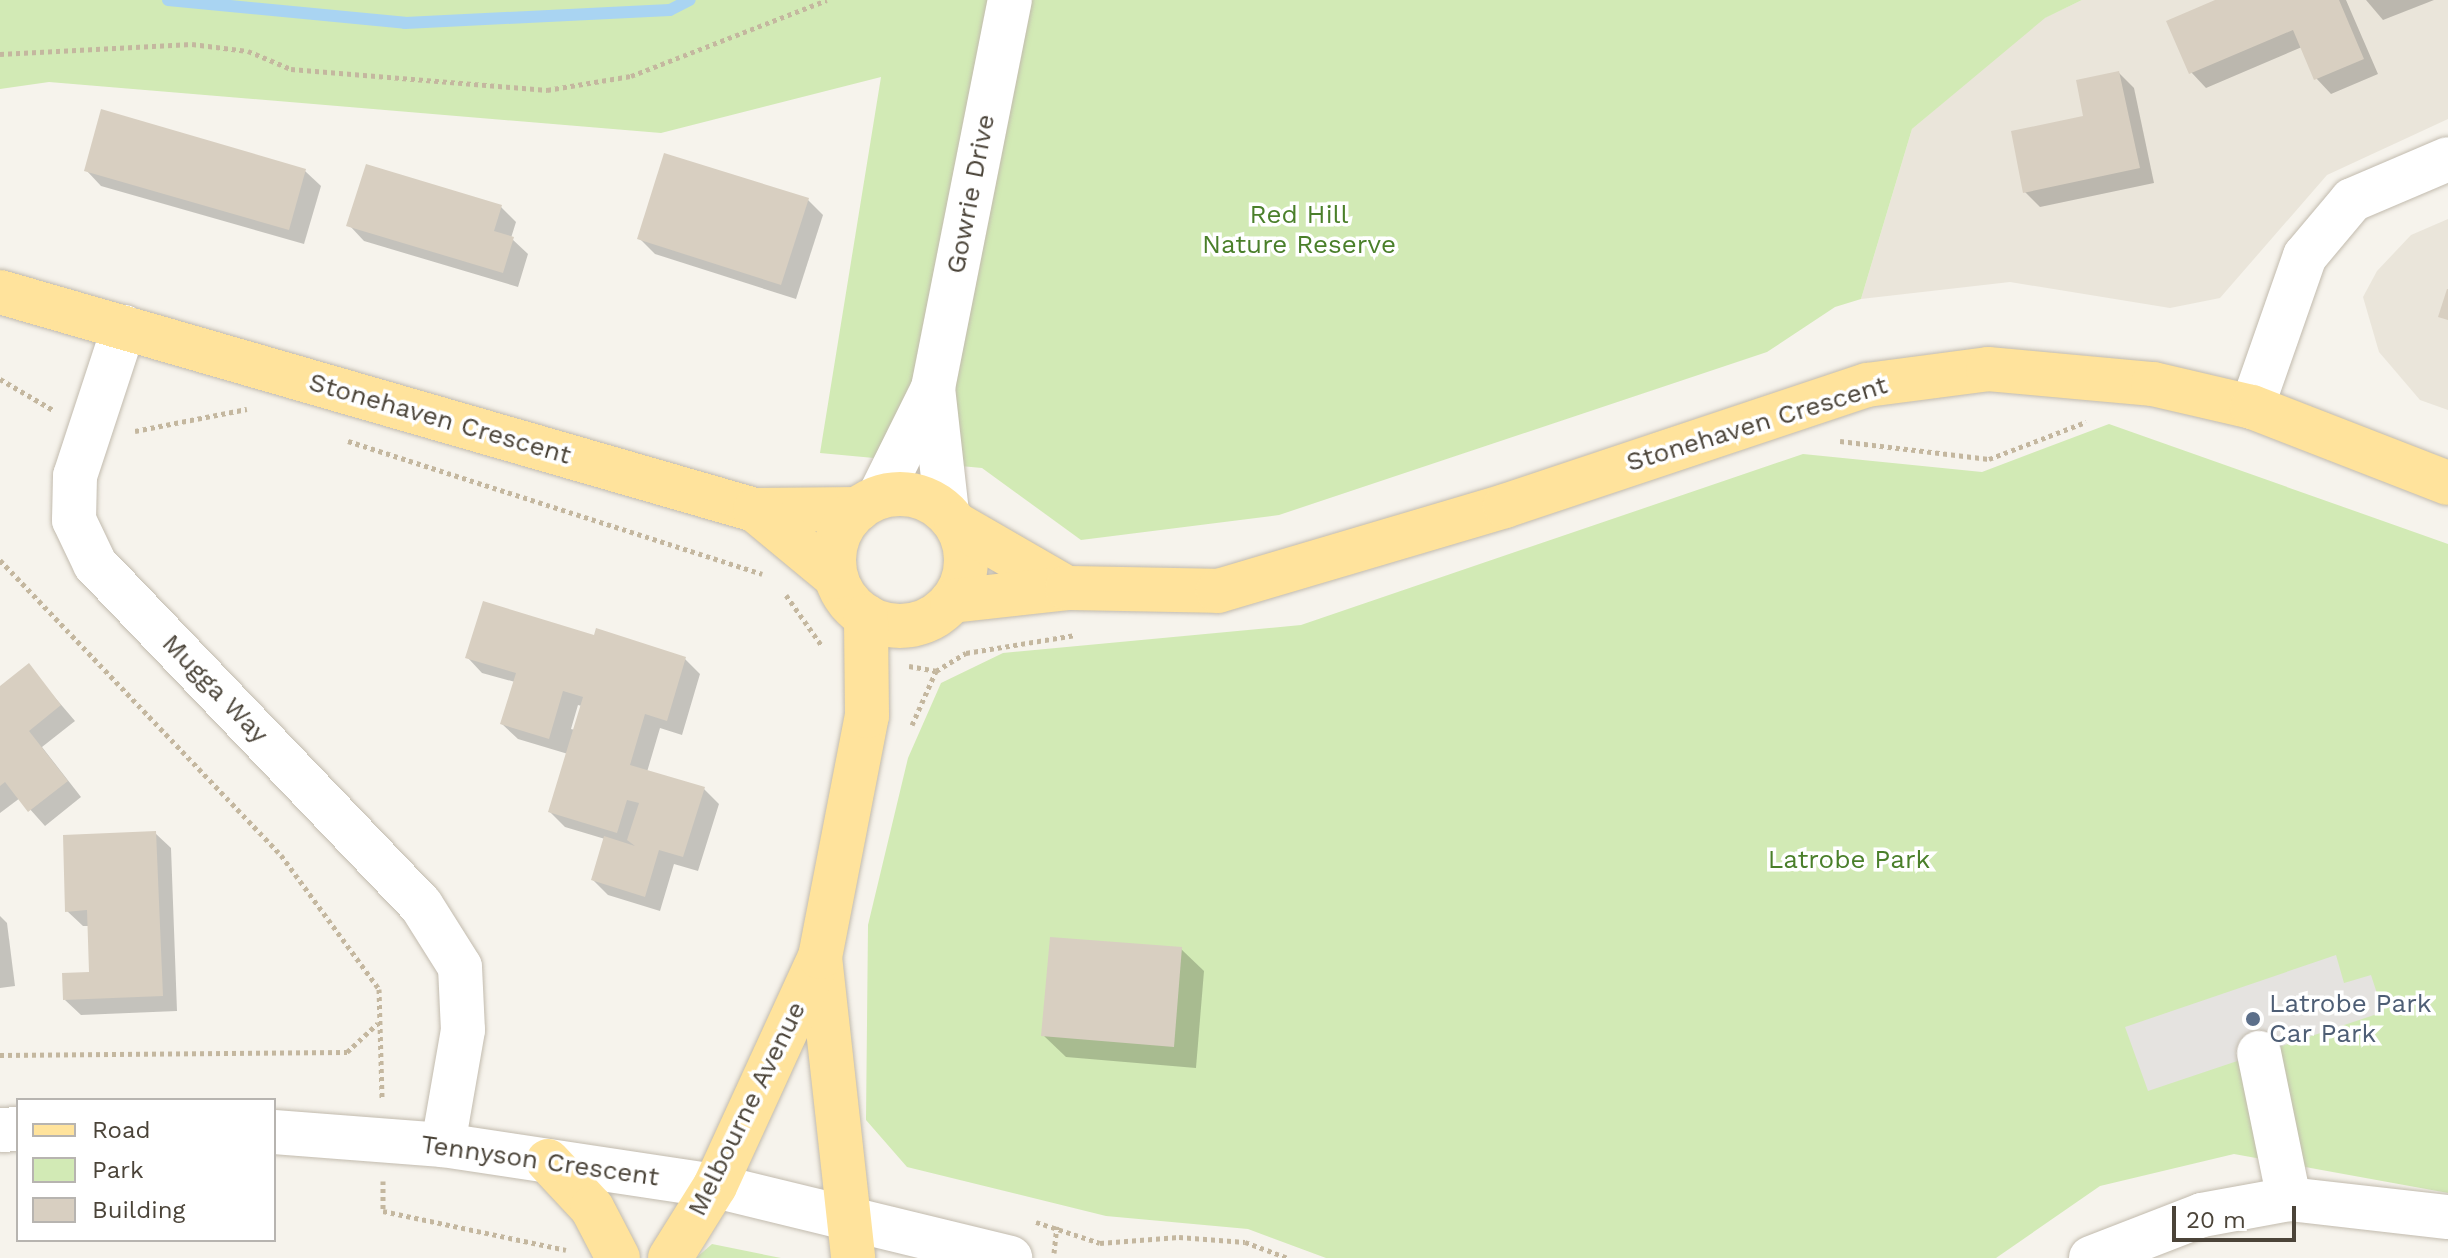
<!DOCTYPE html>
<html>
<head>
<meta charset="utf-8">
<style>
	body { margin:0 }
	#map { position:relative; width:2448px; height:1258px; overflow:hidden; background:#f6f3ec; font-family:"Work Sans",sans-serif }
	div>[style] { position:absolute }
	.residential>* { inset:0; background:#eae5da }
	.green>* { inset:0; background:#d2eab5 }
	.parking>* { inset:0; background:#e5e3e0 }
	.shadow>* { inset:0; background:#0003 }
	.stream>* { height:12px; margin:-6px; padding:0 6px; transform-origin:6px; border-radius:6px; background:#a9d4f2 }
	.building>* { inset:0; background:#d8cfc1 }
	.path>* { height:5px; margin-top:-2.5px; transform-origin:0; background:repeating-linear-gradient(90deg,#c4b79f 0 4px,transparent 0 8px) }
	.roads { filter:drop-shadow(0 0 2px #c2bbae) drop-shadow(0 0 2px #c2bbae) }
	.minor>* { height:44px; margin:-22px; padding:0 22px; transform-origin:22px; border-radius:22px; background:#fff }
	.major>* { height:44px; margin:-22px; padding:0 22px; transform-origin:22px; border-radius:22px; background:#ffe39c }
	.major>.ring { margin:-22px; padding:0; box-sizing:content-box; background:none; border:44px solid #ffe39c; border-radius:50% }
	.dots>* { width:22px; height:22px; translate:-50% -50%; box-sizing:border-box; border:4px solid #fff; border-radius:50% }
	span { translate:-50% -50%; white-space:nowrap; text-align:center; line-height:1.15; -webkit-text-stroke:7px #fff; paint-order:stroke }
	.street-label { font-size:26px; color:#4b4439 }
	.park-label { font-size:26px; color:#4a7f2a }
	.service-label { font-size:26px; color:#4e5e75 }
	.left { translate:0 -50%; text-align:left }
	.legend { position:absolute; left:16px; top:1098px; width:260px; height:144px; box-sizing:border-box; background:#fff; border:2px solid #b7b4b0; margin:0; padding:10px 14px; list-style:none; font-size:24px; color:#4b4439 }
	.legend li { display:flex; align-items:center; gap:16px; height:40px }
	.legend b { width:40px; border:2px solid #b7b4b0 }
	.scale { position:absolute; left:2172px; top:1206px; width:124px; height:36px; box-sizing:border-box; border:4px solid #4b4439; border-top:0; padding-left:10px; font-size:24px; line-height:28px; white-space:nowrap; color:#4b4439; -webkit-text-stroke:6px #fff; paint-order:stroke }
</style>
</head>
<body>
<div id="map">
	<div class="residential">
		<div style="clip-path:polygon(2082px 0,2448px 0,2448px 119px,2327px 175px,2220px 298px,2170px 308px,2010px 282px,1861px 299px,1912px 129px,2040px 20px)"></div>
		<div style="clip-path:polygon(2448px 219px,2448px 410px,2420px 400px,2379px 352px,2363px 297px,2377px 271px,2411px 235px)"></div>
	</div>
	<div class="green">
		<div style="clip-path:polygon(0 0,2082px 0,2045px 18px,1912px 129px,1861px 299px,1835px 307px,1767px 352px,1279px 515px,1081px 540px,982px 468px,820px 453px,881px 77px,661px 133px,49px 82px,0 89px)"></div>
		<div style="clip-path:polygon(2109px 424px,2448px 544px,2448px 1193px,2234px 1154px,2100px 1186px,1996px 1258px,1326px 1258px,1248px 1229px,1106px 1216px,907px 1167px,866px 1120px,868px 925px,908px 758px,941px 683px,1003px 653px,1301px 625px,1803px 454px,1982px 472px)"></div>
		<div style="clip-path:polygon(712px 1244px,781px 1258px,696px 1258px)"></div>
	</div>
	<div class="parking">
		<div style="clip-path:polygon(2336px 955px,2344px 983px,2371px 975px,2383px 1012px,2148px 1091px,2125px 1027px)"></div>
	</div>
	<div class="shadow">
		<div style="clip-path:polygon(2220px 0,2346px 0,2378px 74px,2331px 94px,2316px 78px,2302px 47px,2206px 88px,2191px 72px)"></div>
		<div style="clip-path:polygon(2366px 0,2434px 0,2383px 20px)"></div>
		<div style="clip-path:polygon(2119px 73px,2134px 88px,2154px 183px,2040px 207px,2025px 192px)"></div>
		<div style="clip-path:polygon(86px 170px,305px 171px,321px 186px,304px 244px,101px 186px)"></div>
		<div style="clip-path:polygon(808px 200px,823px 215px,796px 299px,655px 254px,640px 239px)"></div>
		<div style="clip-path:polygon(501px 207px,516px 222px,511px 238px,528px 254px,518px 287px,364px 241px,349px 225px)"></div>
		<div style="clip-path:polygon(evenodd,596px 638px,685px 659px,700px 674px,682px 735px,660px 728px,647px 772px,704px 789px,719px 804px,698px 871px,674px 864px,660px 911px,608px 895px,593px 880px,605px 839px,565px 827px,550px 812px,568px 754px,518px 739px,502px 724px,515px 682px,482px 673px,467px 657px,596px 638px,578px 705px,582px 706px,575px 730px,571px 729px,578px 705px)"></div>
		<div style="clip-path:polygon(28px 666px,75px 721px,42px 747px,81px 797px,45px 826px,20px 798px,0 813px,0 688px)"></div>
		<div style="clip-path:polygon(155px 833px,171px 848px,177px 1011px,81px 1015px,65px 1000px,91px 974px,89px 926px,83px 926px,67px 911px)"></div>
		<div style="clip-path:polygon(0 916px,7px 923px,15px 986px,0 988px)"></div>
		<div style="clip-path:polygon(1181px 949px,1204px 971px,1196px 1068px,1066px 1057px,1043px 1035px)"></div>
	</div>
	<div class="stream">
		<div style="left:168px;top:0;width:238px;rotate:5.5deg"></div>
		<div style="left:405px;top:23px;width:265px;rotate:-2.8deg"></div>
		<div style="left:670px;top:10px;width:22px;rotate:-27deg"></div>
	</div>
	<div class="building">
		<div style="clip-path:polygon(2215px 0,2339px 0,2364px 59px,2314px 80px,2293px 30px,2189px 74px,2166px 21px)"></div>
		<div style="clip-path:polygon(2119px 71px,2140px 168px,2023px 193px,2011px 131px,2083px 116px,2076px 80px)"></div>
		<div style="clip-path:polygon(101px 109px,306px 169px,289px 230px,84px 171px)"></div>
		<div style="clip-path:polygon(664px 153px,809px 198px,781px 285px,637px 239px)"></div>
		<div style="clip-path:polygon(366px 164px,502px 205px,494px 231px,514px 237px,503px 273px,346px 226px)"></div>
		<div style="clip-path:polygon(2447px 289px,2448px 289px,2448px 320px,2438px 317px)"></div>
		<div style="clip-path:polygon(483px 601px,594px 635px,596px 628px,686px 657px,667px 721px,645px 714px,630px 765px,705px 787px,683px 857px,659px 850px,645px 897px,591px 880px,604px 836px,635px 846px,627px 840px,639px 803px,627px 800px,617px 833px,548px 812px,583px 697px,563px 691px,549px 739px,500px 724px,516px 673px,465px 658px)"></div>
		<div style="clip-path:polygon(29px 663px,61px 705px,29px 731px,68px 781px,28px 812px,5px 782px,0 786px,0 686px)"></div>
		<div style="clip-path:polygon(156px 831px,163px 996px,63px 1000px,62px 973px,89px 972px,87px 910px,65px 912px,63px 835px)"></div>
		<div style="clip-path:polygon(1050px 937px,1182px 947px,1174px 1047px,1041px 1036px)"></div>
	</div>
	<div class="path">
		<div style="left:0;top:54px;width:192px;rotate:-3deg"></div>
		<div style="left:192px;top:44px;width:56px;rotate:7.1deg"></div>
		<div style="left:248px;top:51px;width:47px;rotate:22.7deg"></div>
		<div style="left:291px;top:69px;width:257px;rotate:4.7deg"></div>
		<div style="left:547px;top:90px;width:85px;rotate:-9.5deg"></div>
		<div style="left:631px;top:76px;width:210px;rotate:-21.2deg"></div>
		<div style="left:0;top:379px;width:61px;rotate:30.3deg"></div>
		<div style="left:135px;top:431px;width:114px;rotate:-11.1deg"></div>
		<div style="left:348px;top:441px;width:435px;rotate:17.8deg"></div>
		<div style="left:1840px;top:441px;width:150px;rotate:6.9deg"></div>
		<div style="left:1989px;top:459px;width:104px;rotate:-20.9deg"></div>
		<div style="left:0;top:560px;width:407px;rotate:46.4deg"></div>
		<div style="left:281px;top:855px;width:166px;rotate:53.8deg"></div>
		<div style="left:379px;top:989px;width:110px;rotate:88.4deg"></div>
		<div style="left:786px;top:595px;width:62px;rotate:54.8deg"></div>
		<div style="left:909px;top:666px;width:27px;rotate:10deg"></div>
		<div style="left:912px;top:725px;width:59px;rotate:-66deg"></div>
		<div style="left:936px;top:671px;width:35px;rotate:-31deg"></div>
		<div style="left:966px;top:653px;width:111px;rotate:-9.3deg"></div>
		<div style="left:0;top:1055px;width:347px;rotate:-0.5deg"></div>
		<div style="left:347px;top:1052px;width:42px;rotate:-43.1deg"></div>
		<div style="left:383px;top:1181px;width:30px;rotate:90deg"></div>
		<div style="left:383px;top:1211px;width:187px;rotate:12deg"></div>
		<div style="left:1036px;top:1222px;width:67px;rotate:18.2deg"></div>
		<div style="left:1100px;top:1243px;width:79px;rotate:-4.3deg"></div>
		<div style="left:1179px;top:1237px;width:66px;rotate:4.3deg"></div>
		<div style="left:1245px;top:1242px;width:46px;rotate:20.4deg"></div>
		<div style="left:1054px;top:1253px;width:27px;rotate:-84deg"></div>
	</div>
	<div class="roads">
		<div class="minor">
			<div style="left:124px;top:327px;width:157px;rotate:108.2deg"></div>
			<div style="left:75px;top:476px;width:44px;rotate:91.3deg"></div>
			<div style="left:74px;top:520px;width:49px;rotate:64.5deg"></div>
			<div style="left:95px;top:564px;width:472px;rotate:46.3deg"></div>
			<div style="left:421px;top:905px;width:73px;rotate:57.8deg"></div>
			<div style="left:460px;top:967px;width:63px;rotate:87.3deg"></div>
			<div style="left:463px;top:1030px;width:117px;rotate:99.9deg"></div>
			<div style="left:933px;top:388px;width:126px;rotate:83.6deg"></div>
			<div style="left:2252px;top:407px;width:160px;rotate:-70.7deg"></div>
			<div style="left:2305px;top:256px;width:73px;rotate:-50deg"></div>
			<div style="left:2352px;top:200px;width:104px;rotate:-23.1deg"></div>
			<div style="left:879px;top:497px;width:122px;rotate:-63.6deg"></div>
			<div style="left:933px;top:388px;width:396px;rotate:-78.8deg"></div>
			<div style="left:2259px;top:1053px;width:149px;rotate:78.4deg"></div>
			<div style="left:0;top:1130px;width:18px;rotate:-3deg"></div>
			<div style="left:274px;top:1132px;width:169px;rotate:4.4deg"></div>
			<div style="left:443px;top:1145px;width:275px;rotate:8.6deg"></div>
			<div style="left:715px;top:1186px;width:304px;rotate:13.7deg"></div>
			<div style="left:2091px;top:1258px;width:119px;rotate:-21.2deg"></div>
			<div style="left:2202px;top:1215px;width:88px;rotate:-10.4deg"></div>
			<div style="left:2289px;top:1199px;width:160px;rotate:6.5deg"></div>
		</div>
		<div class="major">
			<div style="left:0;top:292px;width:786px;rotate:16.11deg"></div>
			<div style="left:755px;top:510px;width:104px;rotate:-0.6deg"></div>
			<div class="ring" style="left:834px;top:494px;width:88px;height:88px"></div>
			<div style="left:755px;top:510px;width:105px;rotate:39.6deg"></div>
			<div style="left:956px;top:524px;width:128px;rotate:30deg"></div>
			<div style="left:952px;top:601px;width:116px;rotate:-6.4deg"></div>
			<div style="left:1067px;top:588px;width:151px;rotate:1.1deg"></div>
			<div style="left:1218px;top:591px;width:299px;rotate:-16.5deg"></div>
			<div style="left:1505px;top:506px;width:382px;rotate:-18.5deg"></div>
			<div style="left:1867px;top:385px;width:122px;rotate:-7.5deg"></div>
			<div style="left:1988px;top:369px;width:166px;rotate:5.2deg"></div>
			<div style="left:2153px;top:384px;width:102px;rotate:13.1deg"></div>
			<div style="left:2252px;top:407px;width:210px;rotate:21.2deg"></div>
			<div style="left:820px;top:957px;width:303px;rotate:83.7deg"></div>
			<div style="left:548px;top:1161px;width:64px;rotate:46.9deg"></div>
			<div style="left:592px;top:1208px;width:56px;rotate:62.5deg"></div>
			<div style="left:670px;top:1258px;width:85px;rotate:-58deg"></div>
			<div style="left:715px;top:1186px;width:252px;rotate:-65.4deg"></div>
			<div style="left:820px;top:957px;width:246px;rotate:-79deg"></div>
			<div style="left:867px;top:716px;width:100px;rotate:-90.6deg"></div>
		</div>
	</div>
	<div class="dots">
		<div style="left:2253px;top:1019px;background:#5c6f8a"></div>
	</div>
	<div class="street-label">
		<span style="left:971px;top:194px;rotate:-79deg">Gowrie Drive</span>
		<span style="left:440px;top:419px;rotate:16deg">Stonehaven Crescent</span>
		<span style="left:1757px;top:424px;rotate:-17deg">Stonehaven Crescent</span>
		<span style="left:215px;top:689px;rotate:46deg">Mugga Way</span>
		<span style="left:747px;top:1109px;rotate:-64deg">Melbourne Avenue</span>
		<span style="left:540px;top:1161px;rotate:8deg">Tennyson Crescent</span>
	</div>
	<div class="park-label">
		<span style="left:1299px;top:230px">Red Hill<br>Nature Reserve</span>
		<span style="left:1849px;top:860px">Latrobe Park</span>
	</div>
	<div class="service-label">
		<span class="left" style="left:2269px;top:1019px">Latrobe Park<br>Car Park</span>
	</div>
	<ul class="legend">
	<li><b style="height:10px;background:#ffe39c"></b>Road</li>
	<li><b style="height:22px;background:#d2eab5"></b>Park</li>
	<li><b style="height:22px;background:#d8cfc1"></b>Building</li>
	</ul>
	<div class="scale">20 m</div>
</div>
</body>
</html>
